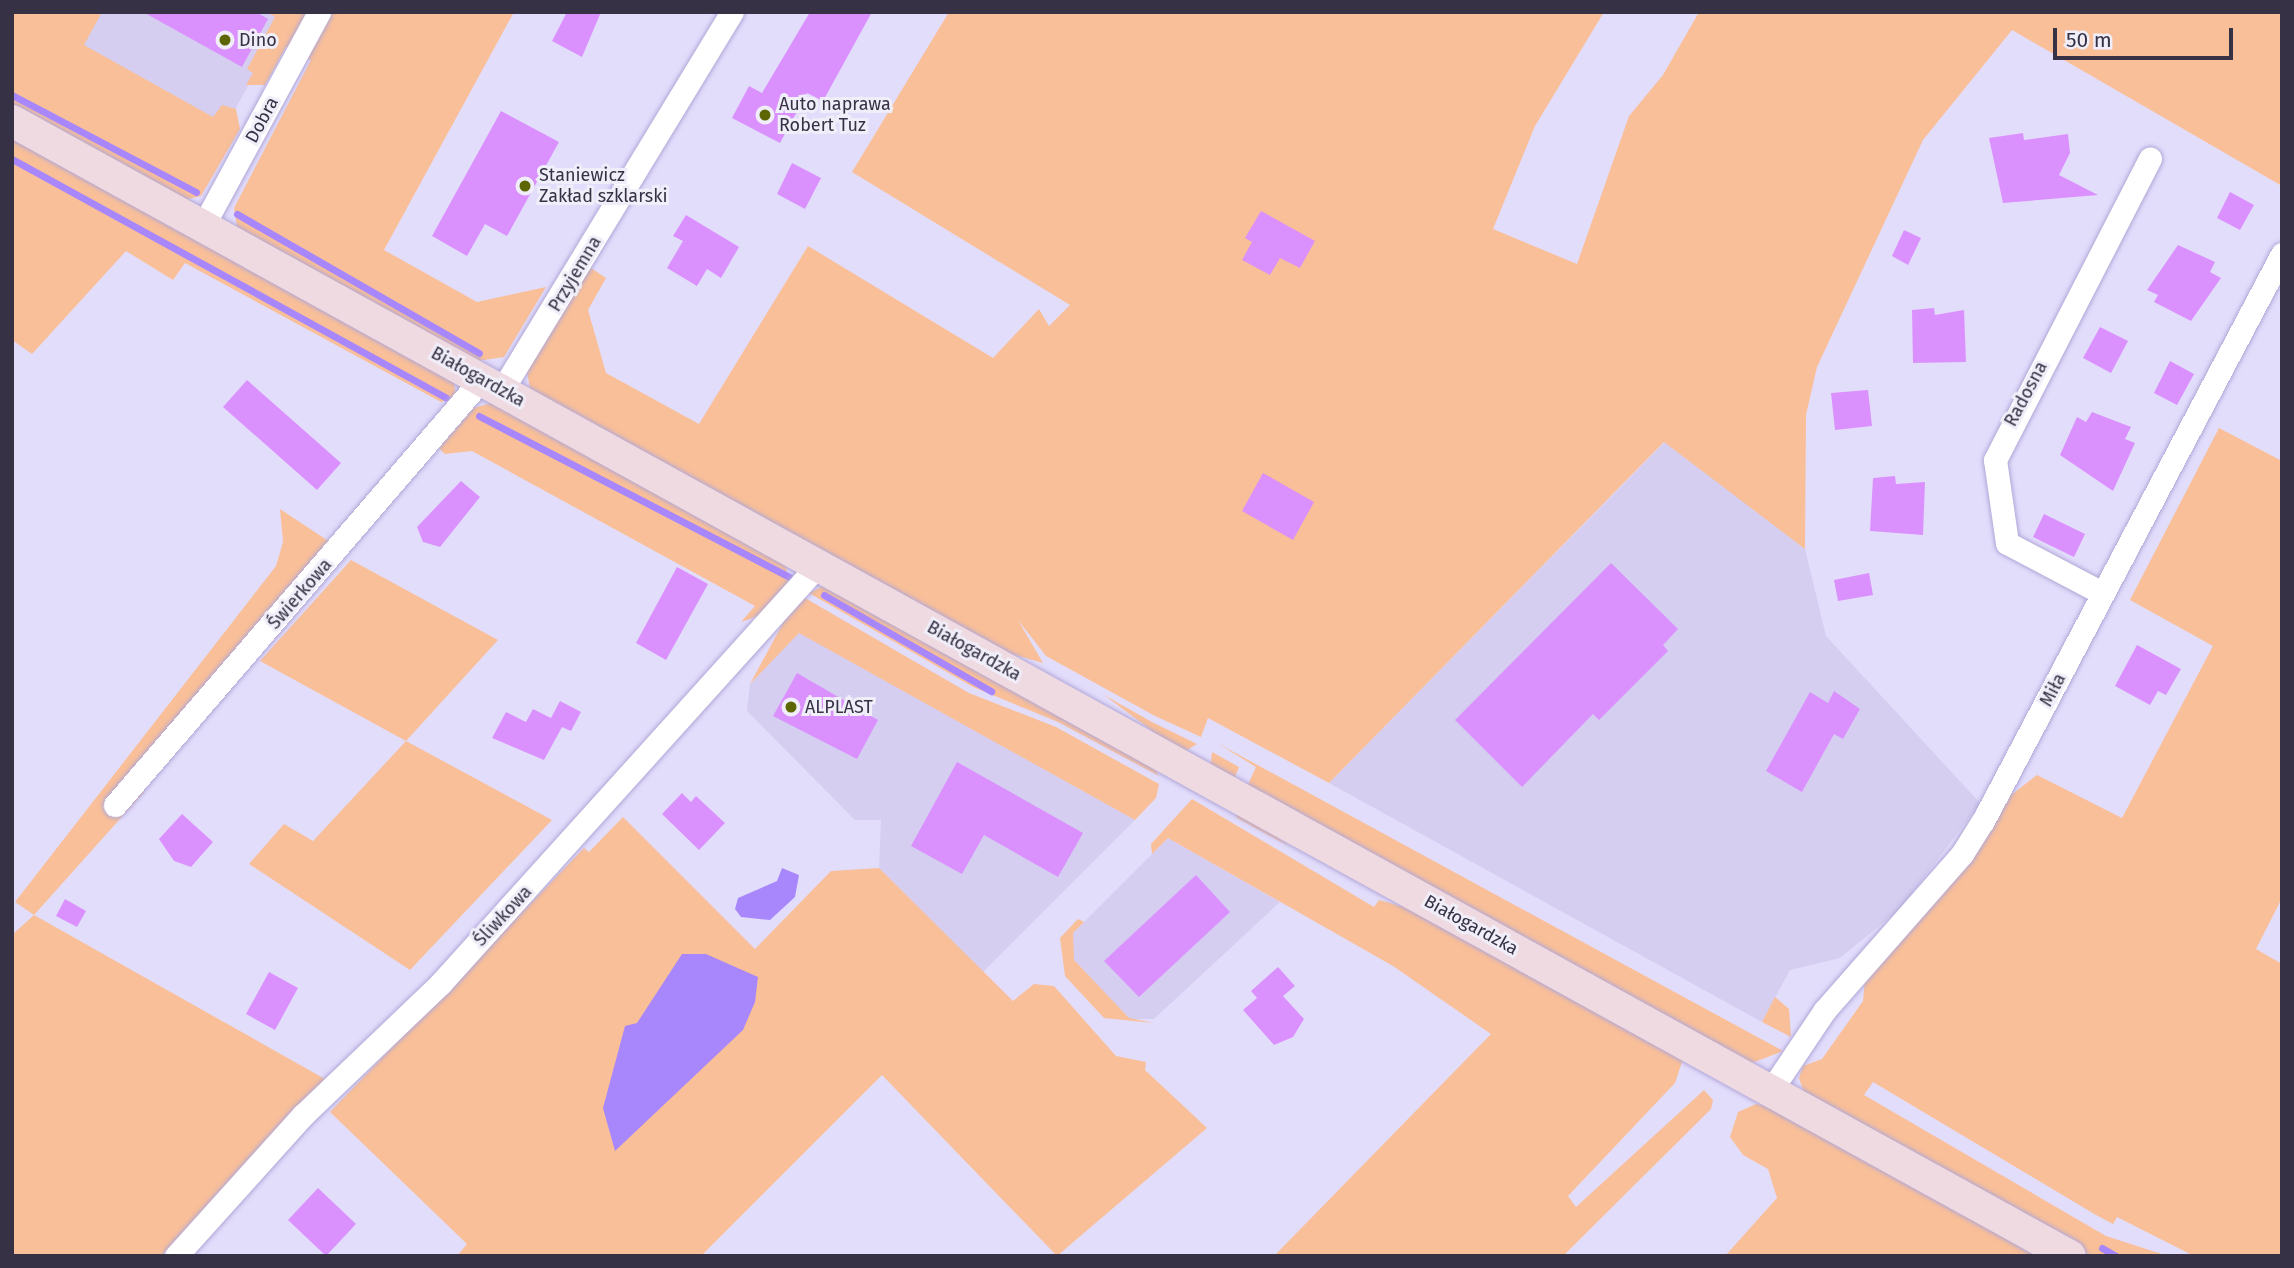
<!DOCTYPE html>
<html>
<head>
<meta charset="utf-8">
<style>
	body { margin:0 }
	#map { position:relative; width:2294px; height:1268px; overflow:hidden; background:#e3ddfc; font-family:"Fira Sans",sans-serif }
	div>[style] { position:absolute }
	.built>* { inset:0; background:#d5cef1 }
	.green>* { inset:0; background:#f9bf98 }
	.water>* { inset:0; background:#a887fc }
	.stream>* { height:7px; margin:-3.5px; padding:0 3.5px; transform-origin:3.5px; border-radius:3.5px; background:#a887fc }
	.building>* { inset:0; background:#db91fd }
	.roads { filter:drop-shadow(0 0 2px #b1a7d7) drop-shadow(0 0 2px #b1a7d7) }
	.street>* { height:23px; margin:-11.5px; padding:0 11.5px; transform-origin:11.5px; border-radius:11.5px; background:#fff }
	.secondary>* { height:32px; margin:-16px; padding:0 16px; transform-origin:16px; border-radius:16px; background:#efdae2 }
	.dots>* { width:19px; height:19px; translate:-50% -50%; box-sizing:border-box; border:4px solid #f0eef8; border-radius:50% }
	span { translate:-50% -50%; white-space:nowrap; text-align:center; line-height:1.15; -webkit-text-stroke:6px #f0eef8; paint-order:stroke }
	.poi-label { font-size:18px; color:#363145 }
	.left { translate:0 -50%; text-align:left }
	.street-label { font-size:18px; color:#363145 }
	.frame { position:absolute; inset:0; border:14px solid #363145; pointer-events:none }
	.scale { position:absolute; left:2053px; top:28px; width:180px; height:32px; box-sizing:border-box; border:4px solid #363145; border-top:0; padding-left:9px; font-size:21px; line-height:24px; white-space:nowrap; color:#363145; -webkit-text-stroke:5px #f0eef8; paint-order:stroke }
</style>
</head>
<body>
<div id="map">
	<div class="built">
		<div style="clip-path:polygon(98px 12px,281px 12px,284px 21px,232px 115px,171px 133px,65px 74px)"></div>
		<div style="clip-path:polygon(1665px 442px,1805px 549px,1826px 636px,1980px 803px,1901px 908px,1840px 958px,1790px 970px,1762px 1022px,1329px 783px)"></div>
		<div style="clip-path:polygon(798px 632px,1135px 820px,983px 972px,879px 868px,881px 820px,855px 820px,747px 711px,750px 684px)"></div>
		<div style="clip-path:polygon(1168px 838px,1280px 902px,1154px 1019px,1129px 1019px,1073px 960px,1073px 933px)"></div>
	</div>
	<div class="green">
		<div style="clip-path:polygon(12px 12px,102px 12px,84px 45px,213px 117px,222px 105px,236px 109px,240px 129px,201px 196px,180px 201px,12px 109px)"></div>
		<div style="clip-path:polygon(267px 12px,514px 12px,384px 250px,477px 302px,546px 287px,504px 357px,477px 361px,238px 233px,234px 208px,311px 60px,286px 47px,265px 85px,246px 85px,253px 73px,247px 69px,275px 17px)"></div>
		<div style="clip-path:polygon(949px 12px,1604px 12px,1535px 126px,1493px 229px,1577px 264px,1629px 116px,1663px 75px,1699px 12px,2282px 12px,2282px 186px,2012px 30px,1923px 140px,1817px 367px,1806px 415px,1805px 549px,1664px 442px,1329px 783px,1208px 718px,1201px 737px,1155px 716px,1046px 656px,1018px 620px,1043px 663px,994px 649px,531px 394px,527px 372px,588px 266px,606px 278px,588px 310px,606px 373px,699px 424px,808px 246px,993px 358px,1039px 309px,1049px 326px,1070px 305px,852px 172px)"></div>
		<div style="clip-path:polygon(12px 134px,454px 382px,456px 396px,441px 402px,185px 263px,173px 280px,126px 251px,32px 354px,12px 340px)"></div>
		<div style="clip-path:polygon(491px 403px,784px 559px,790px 583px,767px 613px,741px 622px,755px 606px,472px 451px,445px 454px,439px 448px,474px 408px)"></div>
		<div style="clip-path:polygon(2219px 428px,2282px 461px,2282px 898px,2256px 949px,2282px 964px,2282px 1256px,2194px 1256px,2117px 1217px,2113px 1224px,2096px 1215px,1873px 1082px,1864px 1095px,2106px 1236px,2168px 1256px,2091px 1256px,1829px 1110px,1803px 1090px,1799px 1078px,1803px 1066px,1822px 1059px,1863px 1001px,1865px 979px,1970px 861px,2006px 799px,2037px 775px,2122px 818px,2213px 646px,2130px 600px)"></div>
		<div style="clip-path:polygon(280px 509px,336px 546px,140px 785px,145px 791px,34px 915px,325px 1079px,161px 1256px,12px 1256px,12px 935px,34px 915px,15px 902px,276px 566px,283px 542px)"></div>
		<div style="clip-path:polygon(351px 560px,498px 640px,406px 741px,552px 820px,410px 970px,249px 864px,284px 824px,313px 841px,406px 741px,260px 661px)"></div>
		<div style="clip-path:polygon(823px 586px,1149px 761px,1159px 776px,1058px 722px,973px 687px,809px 593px)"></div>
		<div style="clip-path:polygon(805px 598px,969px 693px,1056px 727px,1159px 784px,1156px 798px,1135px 820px,799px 633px,750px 684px,783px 623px)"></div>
		<div style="clip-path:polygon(1104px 695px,1152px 722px,1197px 744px,1182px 753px)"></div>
		<div style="clip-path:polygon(1217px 743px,1783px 1051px,1752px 1063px,1246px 789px,1256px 767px)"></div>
		<div style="clip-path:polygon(1212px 752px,1239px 767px,1233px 782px,1210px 769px)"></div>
		<div style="clip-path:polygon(1192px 799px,1374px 907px,1379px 900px,1423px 912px,1683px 1059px,1675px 1083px,1568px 1196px,1576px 1207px,1704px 1090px,1713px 1100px,1711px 1109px,1563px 1256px,1274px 1256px,1491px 1034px,1393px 966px,1168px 838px,1152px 854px,1151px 844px)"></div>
		<div style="clip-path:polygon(1234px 811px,1245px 814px,1290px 847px,1237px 818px)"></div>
		<div style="clip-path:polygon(623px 817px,755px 949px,831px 871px,879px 868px,1013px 1001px,1034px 984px,1054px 986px,1116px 1056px,1146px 1062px,1145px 1070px,1207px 1128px,1057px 1256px,882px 1075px,701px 1256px,457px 1256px,467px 1244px,330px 1112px,584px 848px,589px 852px)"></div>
		<div style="clip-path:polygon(1078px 919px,1084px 922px,1073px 933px,1074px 960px,1129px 1018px,1154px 1023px,1104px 1018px,1065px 976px,1060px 938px)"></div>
		<div style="clip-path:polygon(1775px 997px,1789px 1009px,1791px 1037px,1762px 1022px)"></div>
		<div style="clip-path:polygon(1756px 1104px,1778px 1108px,2045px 1256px,1725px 1256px,1777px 1198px,1768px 1169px,1743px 1155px,1730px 1137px,1738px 1112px)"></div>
	</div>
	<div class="water">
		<div style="clip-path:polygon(782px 868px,799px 875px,795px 897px,770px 920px,741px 917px,735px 909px,738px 898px,777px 881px)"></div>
		<div style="clip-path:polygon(682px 954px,706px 954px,758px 977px,755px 1002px,743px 1030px,615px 1151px,603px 1108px,625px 1026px,637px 1023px)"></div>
	</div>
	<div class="stream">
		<div style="left:12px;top:95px;width:208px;rotate:27.8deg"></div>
		<div style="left:12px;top:159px;width:495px;rotate:28.8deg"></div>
		<div style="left:237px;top:214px;width:279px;rotate:29.9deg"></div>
		<div style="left:479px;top:416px;width:350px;rotate:27.4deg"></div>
		<div style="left:824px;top:595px;width:193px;rotate:29.9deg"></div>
		<div style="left:2102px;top:1248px;width:16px;rotate:30deg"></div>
	</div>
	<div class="building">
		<div style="clip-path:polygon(143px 12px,256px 12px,268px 19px,242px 67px)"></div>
		<div style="clip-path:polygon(567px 12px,601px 12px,582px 57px,552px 41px)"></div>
		<div style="clip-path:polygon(810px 12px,872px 12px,823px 101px,807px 93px,780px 143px,732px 118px,749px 86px,762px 93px)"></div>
		<div style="clip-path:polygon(501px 111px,559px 142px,507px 236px,485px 224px,467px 256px,432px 236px)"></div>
		<div style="clip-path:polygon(2023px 133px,2024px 140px,2068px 134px,2070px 153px,2059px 175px,2098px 195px,2003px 203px,1989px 138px)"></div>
		<div style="clip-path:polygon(792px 163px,821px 178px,805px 209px,777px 194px)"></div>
		<div style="clip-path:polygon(2230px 192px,2254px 205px,2240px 230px,2217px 218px)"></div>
		<div style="clip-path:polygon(1261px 211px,1315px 241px,1300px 268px,1280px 258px,1270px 275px,1242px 260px,1252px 242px,1245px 238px)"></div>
		<div style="clip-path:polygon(686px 215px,739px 247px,721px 278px,707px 269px,697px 286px,667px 268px,683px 241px,673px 236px)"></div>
		<div style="clip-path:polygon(1904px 230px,1921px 238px,1908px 265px,1892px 256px)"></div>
		<div style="clip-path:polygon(2178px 245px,2215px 262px,2210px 272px,2221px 278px,2191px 321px,2154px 302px,2158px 295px,2147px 290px)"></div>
		<div style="clip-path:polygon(1934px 308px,1935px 315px,1964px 310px,1966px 362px,1913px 363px,1912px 310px)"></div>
		<div style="clip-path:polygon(2100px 327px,2128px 341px,2111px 373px,2083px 358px)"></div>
		<div style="clip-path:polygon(2170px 361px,2194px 374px,2177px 405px,2154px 393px)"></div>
		<div style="clip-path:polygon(247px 380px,341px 463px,317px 490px,223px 407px)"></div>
		<div style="clip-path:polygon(1868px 390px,1872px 426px,1835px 430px,1831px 393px)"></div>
		<div style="clip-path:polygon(2092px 412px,2131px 427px,2125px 439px,2135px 443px,2113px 491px,2060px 455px,2077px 417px,2086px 422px)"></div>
		<div style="clip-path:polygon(1263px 473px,1314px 502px,1293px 540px,1242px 511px)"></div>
		<div style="clip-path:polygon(1895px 476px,1896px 484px,1925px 482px,1923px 535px,1870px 531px,1873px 478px)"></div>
		<div style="clip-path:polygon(461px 481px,480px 497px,440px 547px,423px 542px,417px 527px)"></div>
		<div style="clip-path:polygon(2044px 514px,2085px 534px,2074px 557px,2033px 537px)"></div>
		<div style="clip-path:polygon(1611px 563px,1678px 629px,1663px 645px,1668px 651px,1599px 720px,1593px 714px,1522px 787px,1455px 720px)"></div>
		<div style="clip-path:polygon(677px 567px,708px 584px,666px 660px,636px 643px)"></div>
		<div style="clip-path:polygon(1869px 573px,1873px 595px,1838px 601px,1834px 580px)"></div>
		<div style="clip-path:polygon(2137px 645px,2181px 669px,2166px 695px,2158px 691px,2150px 705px,2115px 686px)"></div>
		<div style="clip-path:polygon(797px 673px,878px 720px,857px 759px,773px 716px)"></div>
		<div style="clip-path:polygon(1834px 691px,1860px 709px,1843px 739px,1834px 734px,1802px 792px,1766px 771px,1810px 692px,1828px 703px)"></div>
		<div style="clip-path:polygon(560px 701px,581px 712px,571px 731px,562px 727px,544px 760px,492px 738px,506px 712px,526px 722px,533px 709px,551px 718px)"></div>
		<div style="clip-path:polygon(957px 762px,1083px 833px,1058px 877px,984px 835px,962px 874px,911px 846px)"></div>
		<div style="clip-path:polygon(682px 793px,691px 802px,696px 796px,725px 823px,699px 850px,662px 814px)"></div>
		<div style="clip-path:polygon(182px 814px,213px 842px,191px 867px,174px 861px,159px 839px)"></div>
		<div style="clip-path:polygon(1196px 875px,1230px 912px,1139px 997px,1104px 961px)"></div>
		<div style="clip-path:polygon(65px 899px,86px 911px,77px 927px,56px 916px)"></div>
		<div style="clip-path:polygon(1278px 967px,1295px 986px,1283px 996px,1304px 1019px,1293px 1037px,1274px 1045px,1243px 1010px,1257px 998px,1251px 991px)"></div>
		<div style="clip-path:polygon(269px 972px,298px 988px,275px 1030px,246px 1014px)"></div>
		<div style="clip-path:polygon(318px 1188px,356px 1224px,326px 1256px,288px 1220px)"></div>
	</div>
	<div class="roads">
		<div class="street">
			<div style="left:203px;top:226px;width:243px;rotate:-61.5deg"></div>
			<div style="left:502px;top:390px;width:442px;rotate:-58.7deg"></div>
			<div style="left:2102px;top:593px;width:107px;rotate:-152.2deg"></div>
			<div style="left:2007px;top:543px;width:84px;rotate:-98.2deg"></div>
			<div style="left:1995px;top:460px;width:339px;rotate:-62.8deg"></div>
			<div style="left:115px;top:805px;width:562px;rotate:-49.26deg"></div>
			<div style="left:1771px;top:1090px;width:95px;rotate:-56.1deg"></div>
			<div style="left:1824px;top:1011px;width:209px;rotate:-48.7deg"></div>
			<div style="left:1962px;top:854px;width:39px;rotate:-58deg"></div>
			<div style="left:1983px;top:821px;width:641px;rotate:-62.2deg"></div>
			<div style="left:176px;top:1256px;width:190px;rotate:-48deg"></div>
			<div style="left:303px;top:1115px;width:190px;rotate:-43.7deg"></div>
			<div style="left:440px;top:984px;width:564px;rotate:-47.94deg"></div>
		</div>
		<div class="secondary">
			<div style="left:12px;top:121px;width:2350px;rotate:28.88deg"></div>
		</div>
	</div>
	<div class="dots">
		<div style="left:225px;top:40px;background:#5e6604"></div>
		<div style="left:765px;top:115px;background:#5e6604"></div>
		<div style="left:525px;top:186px;background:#5e6604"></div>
		<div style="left:791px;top:707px;background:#5e6604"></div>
	</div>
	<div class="poi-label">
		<span class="left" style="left:239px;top:40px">Dino</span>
		<span class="left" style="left:779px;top:115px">Auto naprawa<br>Robert Tuz</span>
		<span class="left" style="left:539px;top:186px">Staniewicz<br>Zakład szklarski</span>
		<span class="left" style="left:805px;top:707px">ALPLAST</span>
	</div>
	<div class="street-label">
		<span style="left:262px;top:120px;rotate:-62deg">Dobra</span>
		<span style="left:575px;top:274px;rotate:-59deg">Przyjemna</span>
		<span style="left:478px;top:377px;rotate:29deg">Białogardzka</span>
		<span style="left:2026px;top:394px;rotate:-62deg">Radosna</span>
		<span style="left:300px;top:594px;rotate:-49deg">Świerkowa</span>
		<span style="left:974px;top:651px;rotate:29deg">Białogardzka</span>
		<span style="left:2053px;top:690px;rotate:-62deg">Miła</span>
		<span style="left:503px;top:916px;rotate:-47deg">Śliwkowa</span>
		<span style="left:1471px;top:925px;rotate:29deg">Białogardzka</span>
	</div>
	<div class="frame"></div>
	<div class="scale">50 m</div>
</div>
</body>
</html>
